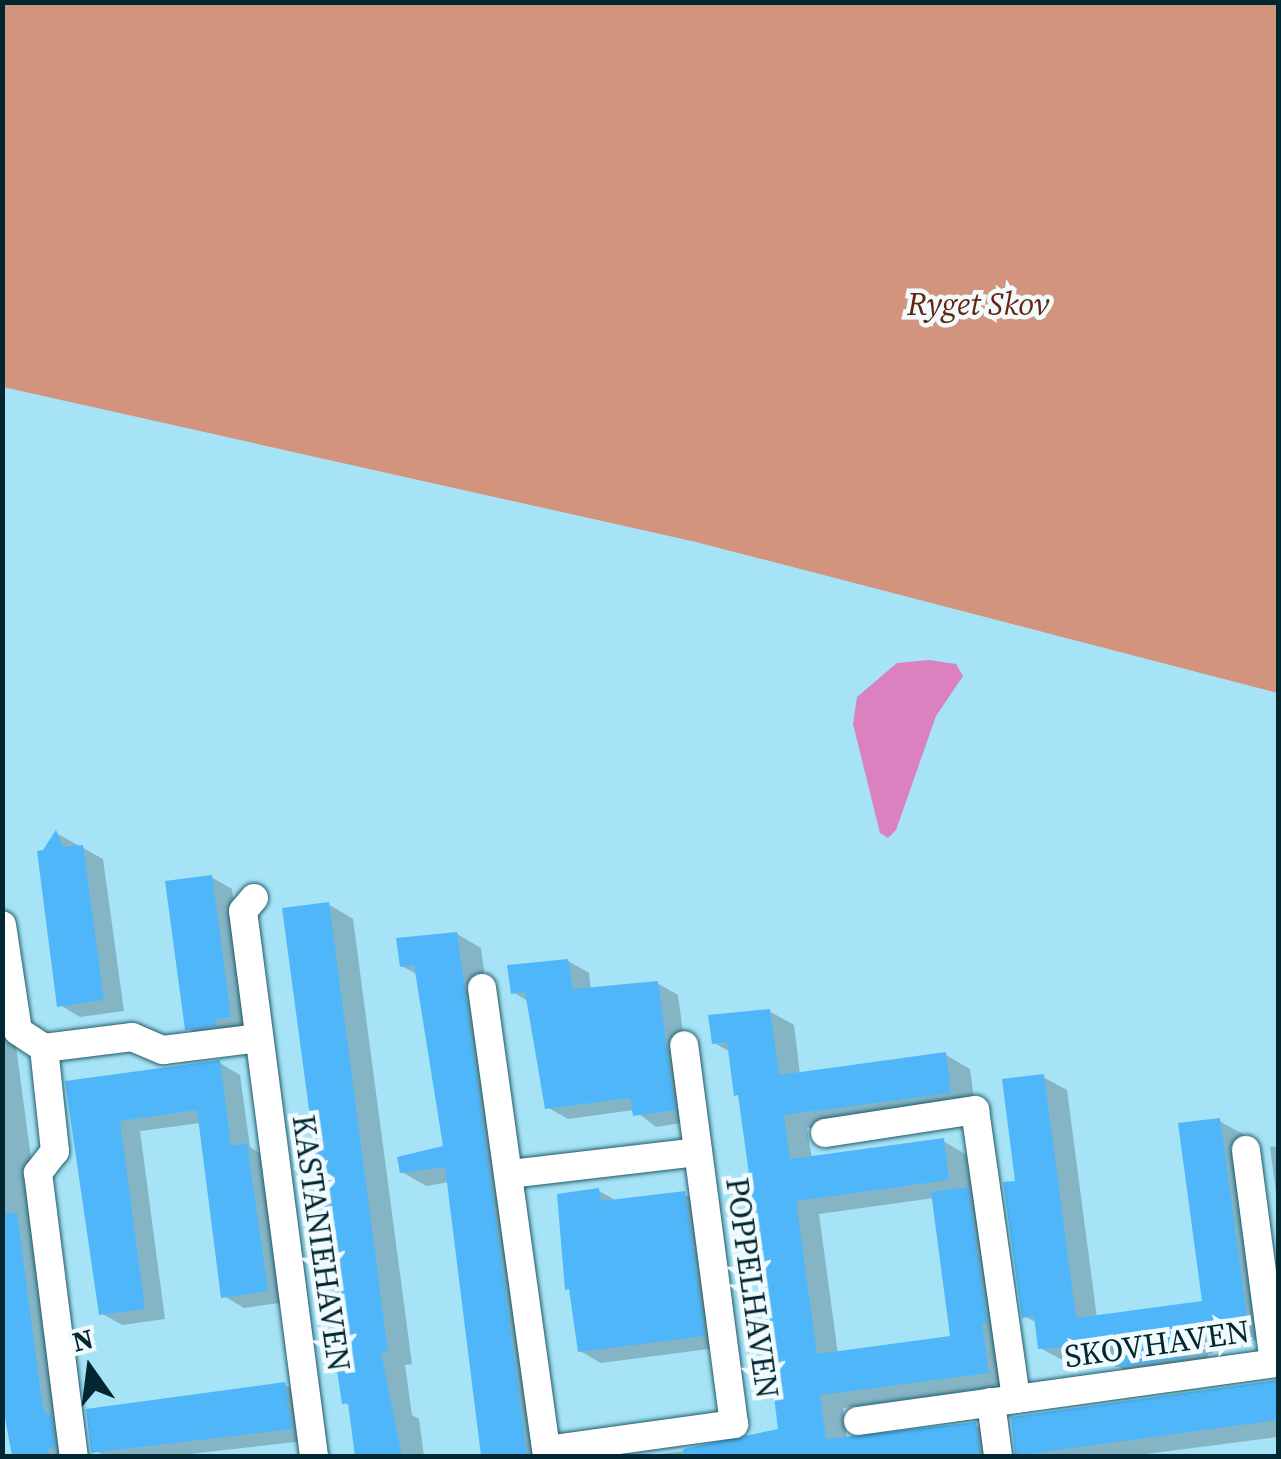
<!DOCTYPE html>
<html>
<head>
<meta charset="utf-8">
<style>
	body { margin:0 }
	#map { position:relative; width:1281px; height:1459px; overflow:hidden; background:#a7e3f6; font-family:"Source Serif 4",serif }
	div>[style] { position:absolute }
	.green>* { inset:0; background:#d3947e }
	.water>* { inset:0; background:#db81bf }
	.shadow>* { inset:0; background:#0003 }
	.building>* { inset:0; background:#4fb7f9 }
	.roads { filter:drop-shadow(0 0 2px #215c6c) drop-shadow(0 0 2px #215c6c) }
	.minor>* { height:28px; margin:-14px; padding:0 14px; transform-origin:14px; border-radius:14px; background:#fff }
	span { translate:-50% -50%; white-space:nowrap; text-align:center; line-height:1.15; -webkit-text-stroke:9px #f1fbfe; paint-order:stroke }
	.park-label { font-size:32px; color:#65250c; font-style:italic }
	.street-label { font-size:32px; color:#022730 }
	.frame { position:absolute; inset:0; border:5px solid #022730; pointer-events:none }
	.north { position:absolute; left:40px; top:1319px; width:100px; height:100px; -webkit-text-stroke:8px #f1fbfe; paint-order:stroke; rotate:346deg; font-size:28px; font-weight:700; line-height:40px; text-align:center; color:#022730 }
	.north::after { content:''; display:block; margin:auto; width:35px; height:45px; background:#022730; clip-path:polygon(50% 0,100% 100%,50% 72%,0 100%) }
</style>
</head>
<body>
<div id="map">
	<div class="green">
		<div style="clip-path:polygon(3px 2px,1278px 3px,1278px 693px,696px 542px,3px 387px)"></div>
	</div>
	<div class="water">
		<div style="clip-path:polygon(929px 660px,956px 664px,963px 676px,936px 716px,896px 830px,888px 838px,880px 833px,853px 724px,857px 697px,897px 663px)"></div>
	</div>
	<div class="shadow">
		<div style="clip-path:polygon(56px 833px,103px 859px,124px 1011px,80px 1017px,60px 1005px,45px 853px)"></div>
		<div style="clip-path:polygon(211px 877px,232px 889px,251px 1028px,208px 1040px,187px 1028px)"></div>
		<div style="clip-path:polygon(328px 904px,353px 919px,412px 1364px,405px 1365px,412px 1415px,419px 1419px,424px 1456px,357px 1456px,351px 1406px,345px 1403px)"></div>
		<div style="clip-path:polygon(457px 934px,481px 948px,549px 1456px,486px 1456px,450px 1182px,426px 1186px,402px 1172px,445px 1148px,418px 975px,402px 966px)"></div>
		<div style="clip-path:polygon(2px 942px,66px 1419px,78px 1456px,15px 1456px,9px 1408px,2px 1404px)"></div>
		<div style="clip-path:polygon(568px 961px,589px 973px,591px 990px,657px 983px,678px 995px,695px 1121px,656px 1127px,634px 1110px,568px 1119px,547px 1107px,529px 1002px,513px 992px)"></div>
		<div style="clip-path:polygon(evenodd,769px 1011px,794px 1025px,800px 1074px,946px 1055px,970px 1069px,975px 1106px,807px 1128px,812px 1159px,943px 1141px,967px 1155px,972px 1192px,992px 1203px,1012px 1385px,843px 1408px,847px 1439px,975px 1425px,1000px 1439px,1002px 1456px,645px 1456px,737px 1444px,781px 1431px,778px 1373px,762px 1250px,757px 1247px,758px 1219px,741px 1097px,736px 1094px,731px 1052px,714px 1043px,769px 1011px,934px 1198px,953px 1338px,838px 1354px,819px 1214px,934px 1198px)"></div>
		<div style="clip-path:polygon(220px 1063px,240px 1075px,250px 1147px,268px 1158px,287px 1302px,244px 1308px,224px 1296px,201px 1123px,140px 1131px,165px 1319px,122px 1325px,101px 1313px,68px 1083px)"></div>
		<div style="clip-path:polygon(1043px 1077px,1067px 1090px,1097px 1318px,1205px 1304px,1219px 1121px,1243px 1134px,1270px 1338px,1212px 1346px,1213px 1353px,1208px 1354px,1210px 1370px,1141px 1380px,1118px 1366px,1116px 1357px,1064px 1361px,1040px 1348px,1037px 1323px,1024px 1316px,1018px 1183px)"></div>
		<div style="clip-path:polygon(1278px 1146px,1278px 1207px,1270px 1147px)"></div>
		<div style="clip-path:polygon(599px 1191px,617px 1201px,684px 1194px,705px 1206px,724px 1347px,601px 1363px,580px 1351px,572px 1291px,567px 1288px)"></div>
		<div style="clip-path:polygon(1278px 1382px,1278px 1437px,1131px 1456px,1018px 1454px,1013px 1420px)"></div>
		<div style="clip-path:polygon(285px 1385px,306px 1397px,312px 1440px,172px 1456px,105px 1456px,96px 1451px)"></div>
	</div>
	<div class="building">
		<div style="clip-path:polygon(56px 830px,63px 847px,83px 845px,104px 1000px,57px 1007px,37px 851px,43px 850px)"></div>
		<div style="clip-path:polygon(212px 875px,231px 1017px,215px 1019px,216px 1026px,185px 1030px,165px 881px)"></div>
		<div style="clip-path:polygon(329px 902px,388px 1351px,381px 1352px,402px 1456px,355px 1456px,348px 1403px,342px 1404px,336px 1364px,343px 1363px,282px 908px)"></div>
		<div style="clip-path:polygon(457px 932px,465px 990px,527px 1456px,481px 1456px,445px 1167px,400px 1173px,397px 1157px,443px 1146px,414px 965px,400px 967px,396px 938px)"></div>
		<div style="clip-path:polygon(568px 959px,573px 989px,658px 981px,675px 1110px,633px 1116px,630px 1098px,545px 1109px,525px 992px,511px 994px,507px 965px)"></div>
		<div style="clip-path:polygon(770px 1009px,779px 1075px,946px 1052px,951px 1093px,784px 1115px,790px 1159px,944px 1138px,949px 1180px,796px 1201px,817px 1354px,950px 1336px,931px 1192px,968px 1187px,987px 1322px,982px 1323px,989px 1373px,820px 1395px,826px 1439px,976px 1422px,980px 1456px,684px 1456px,683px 1449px,778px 1429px,771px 1372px,776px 1371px,759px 1248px,755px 1249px,750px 1218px,755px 1217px,738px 1095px,734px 1096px,727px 1042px,712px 1044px,708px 1015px)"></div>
		<div style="clip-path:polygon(220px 1060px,231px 1146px,247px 1143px,268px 1291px,221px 1298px,197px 1110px,120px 1121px,145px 1309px,99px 1315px,65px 1081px)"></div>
		<div style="clip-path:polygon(1044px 1074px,1076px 1318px,1202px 1301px,1178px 1123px,1220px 1118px,1248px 1325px,1190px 1333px,1191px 1340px,1185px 1341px,1188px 1357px,1115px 1367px,1112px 1344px,1038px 1349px,1034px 1316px,1022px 1318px,1003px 1182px,1015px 1181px,1002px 1079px)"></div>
		<div style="clip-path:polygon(599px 1188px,601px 1201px,685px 1191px,705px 1336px,578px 1352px,569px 1289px,565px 1290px,557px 1194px)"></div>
		<div style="clip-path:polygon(17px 1213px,42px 1403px,46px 1414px,51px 1414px,55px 1449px,48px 1448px,49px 1456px,12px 1456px,2px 1402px,2px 1214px)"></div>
		<div style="clip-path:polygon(1278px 1380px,1278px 1420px,1015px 1456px,1011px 1417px)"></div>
		<div style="clip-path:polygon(285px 1382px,292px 1429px,91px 1453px,86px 1409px)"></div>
	</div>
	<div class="roads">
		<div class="minor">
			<div style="left:254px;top:898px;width:17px;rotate:130deg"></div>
			<div style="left:243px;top:911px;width:550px;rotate:82.58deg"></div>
			<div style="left:2px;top:925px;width:107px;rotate:81.4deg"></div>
			<div style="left:18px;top:1031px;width:31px;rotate:33deg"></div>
			<div style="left:44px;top:1048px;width:104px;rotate:83.9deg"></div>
			<div style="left:55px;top:1151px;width:28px;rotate:128deg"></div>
			<div style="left:38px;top:1173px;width:285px;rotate:82.8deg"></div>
			<div style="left:482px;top:988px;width:472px;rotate:82.1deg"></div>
			<div style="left:44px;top:1048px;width:89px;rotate:-7.1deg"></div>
			<div style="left:132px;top:1037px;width:34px;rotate:23deg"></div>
			<div style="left:163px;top:1050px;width:97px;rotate:-7.1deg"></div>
			<div style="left:825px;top:1133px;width:152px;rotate:-8.7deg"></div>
			<div style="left:975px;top:1110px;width:292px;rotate:81.9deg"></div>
			<div style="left:510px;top:1174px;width:189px;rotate:-6.7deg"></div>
			<div style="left:991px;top:1402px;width:54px;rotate:82.6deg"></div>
			<div style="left:858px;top:1421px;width:420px;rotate:-7.9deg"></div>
			<div style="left:1274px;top:1363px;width:215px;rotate:-97.5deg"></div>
			<div style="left:547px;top:1450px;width:189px;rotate:-7.9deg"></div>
			<div style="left:734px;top:1424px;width:382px;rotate:-97.5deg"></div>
		</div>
	</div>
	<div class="park-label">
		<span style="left:978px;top:304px">Ryget Skov</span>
	</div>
	<div class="street-label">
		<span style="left:321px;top:1243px;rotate:82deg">KASTANIEHAVEN</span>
		<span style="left:752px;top:1288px;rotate:82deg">POPPELHAVEN</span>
		<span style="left:1157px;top:1344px;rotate:-8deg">SKOVHAVEN</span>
	</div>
	<div class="frame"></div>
	<div class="north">N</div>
</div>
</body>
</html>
